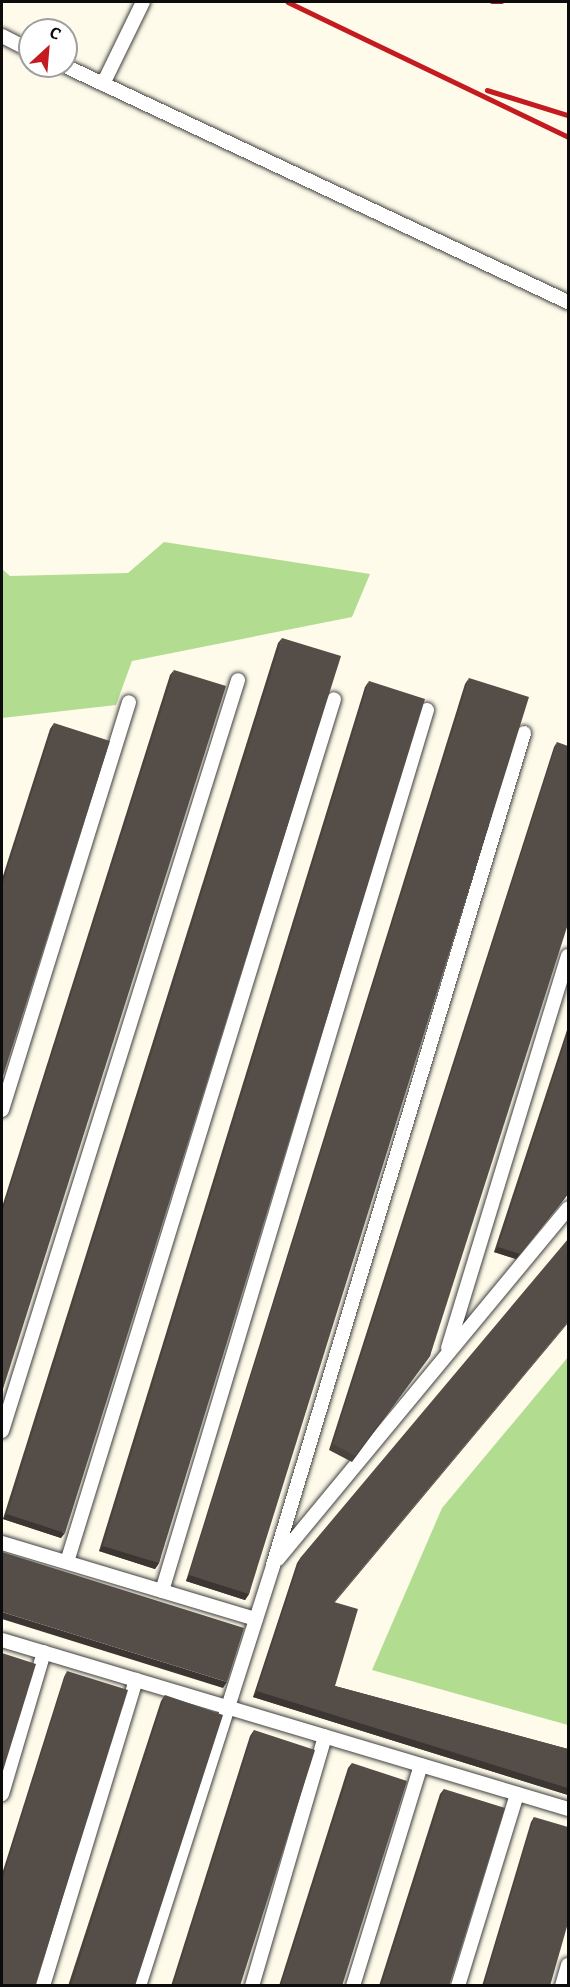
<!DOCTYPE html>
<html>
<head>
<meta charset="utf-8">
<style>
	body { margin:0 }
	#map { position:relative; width:570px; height:1987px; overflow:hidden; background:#fffbea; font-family:Bitter,serif }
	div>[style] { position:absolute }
	.forest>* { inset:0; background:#b2dd90 }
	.roads { filter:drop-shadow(0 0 2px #3f3f3f) drop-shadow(0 0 2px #3f3f3f) }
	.service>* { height:14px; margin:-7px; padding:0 7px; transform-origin:7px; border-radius:7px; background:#fff }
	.rail>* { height:4.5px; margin:-2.25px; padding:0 2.25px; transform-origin:2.25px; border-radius:2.25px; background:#c41b21 }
	.wall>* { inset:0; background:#49423d }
	.shaded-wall>* { inset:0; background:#3c3632 }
	.building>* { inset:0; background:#554d47 }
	span { translate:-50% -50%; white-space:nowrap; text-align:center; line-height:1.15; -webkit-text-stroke:6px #fff; paint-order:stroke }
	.frame { position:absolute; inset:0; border:3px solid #0c0c0c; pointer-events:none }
	.north { position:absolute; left:18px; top:18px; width:60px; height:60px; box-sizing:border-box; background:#fff; border:2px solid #9e9e9e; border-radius:50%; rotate:26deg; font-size:16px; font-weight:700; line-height:24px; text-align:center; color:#0c0c0c }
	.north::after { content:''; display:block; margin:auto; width:21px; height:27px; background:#c41b21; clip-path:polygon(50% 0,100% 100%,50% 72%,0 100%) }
</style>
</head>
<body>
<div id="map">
	<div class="forest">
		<div style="clip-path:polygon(164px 542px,370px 574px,352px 617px,132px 661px,116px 705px,2px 718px,2px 569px,10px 576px,128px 573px)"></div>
		<div style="clip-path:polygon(568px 1357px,568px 1725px,372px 1670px,442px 1508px)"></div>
	</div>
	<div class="roads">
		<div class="service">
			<div style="left:2px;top:36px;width:31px;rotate:27deg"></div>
			<div style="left:65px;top:66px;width:556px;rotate:25.14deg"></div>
			<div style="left:103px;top:84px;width:91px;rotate:-64deg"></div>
			<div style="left:2px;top:1110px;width:427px;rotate:-72.7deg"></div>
			<div style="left:448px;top:1348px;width:410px;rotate:-73deg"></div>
			<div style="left:2px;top:1431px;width:787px;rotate:-72.55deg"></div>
			<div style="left:2px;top:1543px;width:265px;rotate:16.7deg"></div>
			<div style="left:278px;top:1559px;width:455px;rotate:-50.4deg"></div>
			<div style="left:67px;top:1562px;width:903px;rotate:-72.81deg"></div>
			<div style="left:162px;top:1591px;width:920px;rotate:-73.26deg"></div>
			<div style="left:2px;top:1640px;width:591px;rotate:16.62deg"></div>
			<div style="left:2px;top:1794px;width:148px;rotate:-73.5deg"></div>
			<div style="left:43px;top:1986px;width:320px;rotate:-73.1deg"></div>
			<div style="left:139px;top:1986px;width:442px;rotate:-72.3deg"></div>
			<div style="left:273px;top:1565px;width:869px;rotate:-73.21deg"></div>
			<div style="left:252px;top:1986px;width:260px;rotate:-73.7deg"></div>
			<div style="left:353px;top:1986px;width:231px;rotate:-72.9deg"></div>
			<div style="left:458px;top:1986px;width:201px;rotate:-72.9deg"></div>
			<div style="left:562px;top:1986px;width:22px;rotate:-74deg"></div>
		</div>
	</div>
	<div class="rail">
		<div style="left:288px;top:2px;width:311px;rotate:25.7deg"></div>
		<div style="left:492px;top:2px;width:10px"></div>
		<div style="left:487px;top:90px;width:85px;rotate:17.2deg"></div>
	</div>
	<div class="wall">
		<div style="clip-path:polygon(282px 638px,61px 1538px,3px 1519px,278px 643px)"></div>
		<div style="clip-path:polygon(174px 670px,2px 1392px,2px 1207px,170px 675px)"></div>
		<div style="clip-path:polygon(469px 678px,249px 1594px,245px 1600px,186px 1581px,465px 684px)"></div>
		<div style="clip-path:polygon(369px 681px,159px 1563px,155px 1569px,99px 1551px,365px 687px)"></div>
		<div style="clip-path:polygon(54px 723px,2px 1079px,2px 879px,50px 729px)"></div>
		<div style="clip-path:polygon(557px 742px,430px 1356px,352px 1462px,329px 1450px,554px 747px)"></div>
		<div style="clip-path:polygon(568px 1027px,568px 1194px,516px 1259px,494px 1252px)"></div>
		<div style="clip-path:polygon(301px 1557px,334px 1602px,335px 1686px,568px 1749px,568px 1795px,253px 1697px,297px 1563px)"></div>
		<div style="clip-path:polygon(67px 1671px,2px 1986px,2px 1874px,64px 1677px)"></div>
		<div style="clip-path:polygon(165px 1695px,135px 1986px,68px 1986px,161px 1701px)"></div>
		<div style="clip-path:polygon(254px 1730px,240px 1986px,171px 1986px,250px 1736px)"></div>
		<div style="clip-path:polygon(352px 1763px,342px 1986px,279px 1986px,348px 1768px)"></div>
		<div style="clip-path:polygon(444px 1789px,449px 1986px,379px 1986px,440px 1794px)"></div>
		<div style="clip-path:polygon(534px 1817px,550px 1986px,482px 1986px,531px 1822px)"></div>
	</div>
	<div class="shaded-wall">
		<div style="clip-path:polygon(568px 1194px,516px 1259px,494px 1252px,498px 1247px)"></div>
		<div style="clip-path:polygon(568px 1322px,568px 1323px,330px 1608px,334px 1602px)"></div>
		<div style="clip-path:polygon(7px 1514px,65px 1533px,61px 1538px,3px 1519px)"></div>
		<div style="clip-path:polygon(103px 1546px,159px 1563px,155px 1569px,99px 1551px)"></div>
		<div style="clip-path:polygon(189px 1575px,249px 1594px,245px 1600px,186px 1581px)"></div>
		<div style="clip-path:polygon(2px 1612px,227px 1682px,223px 1688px,2px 1619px)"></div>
		<div style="clip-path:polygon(257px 1691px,568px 1788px,568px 1795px,253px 1697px)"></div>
	</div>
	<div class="building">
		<div style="clip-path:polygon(282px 638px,341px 656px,65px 1533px,7px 1514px)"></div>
		<div style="clip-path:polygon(174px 670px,226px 686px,2px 1392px,2px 1213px)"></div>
		<div style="clip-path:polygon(469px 678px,529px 697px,249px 1594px,189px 1575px)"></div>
		<div style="clip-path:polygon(369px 681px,425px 699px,159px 1563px,103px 1546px)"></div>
		<div style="clip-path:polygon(54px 723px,110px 741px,2px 1079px,2px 886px)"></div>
		<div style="clip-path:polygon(557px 742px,568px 746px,568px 924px,430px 1356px,355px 1456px,333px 1444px)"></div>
		<div style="clip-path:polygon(568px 1033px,568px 1193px,520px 1254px,498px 1247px)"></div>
		<div style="clip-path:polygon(568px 1239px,568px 1322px,334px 1602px,358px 1609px,335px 1686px,568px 1749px,568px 1788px,257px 1691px,301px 1557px)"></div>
		<div style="clip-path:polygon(2px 1552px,244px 1628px,227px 1682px,2px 1612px)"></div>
		<div style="clip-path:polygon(2px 1653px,36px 1664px,2px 1774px)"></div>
		<div style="clip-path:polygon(67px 1671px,128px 1690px,35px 1986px,2px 1986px,2px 1881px)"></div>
		<div style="clip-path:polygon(165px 1695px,223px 1715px,135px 1986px,71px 1986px)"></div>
		<div style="clip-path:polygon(254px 1730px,315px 1750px,240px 1986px,173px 1986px)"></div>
		<div style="clip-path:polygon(352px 1763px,407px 1781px,342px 1986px,281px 1986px)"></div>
		<div style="clip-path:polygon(444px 1789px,505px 1808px,449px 1986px,381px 1986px)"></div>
		<div style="clip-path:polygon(534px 1817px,568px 1827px,568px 1923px,550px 1986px,484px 1986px)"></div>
	</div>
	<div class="frame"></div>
	<div class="north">С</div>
</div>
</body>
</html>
